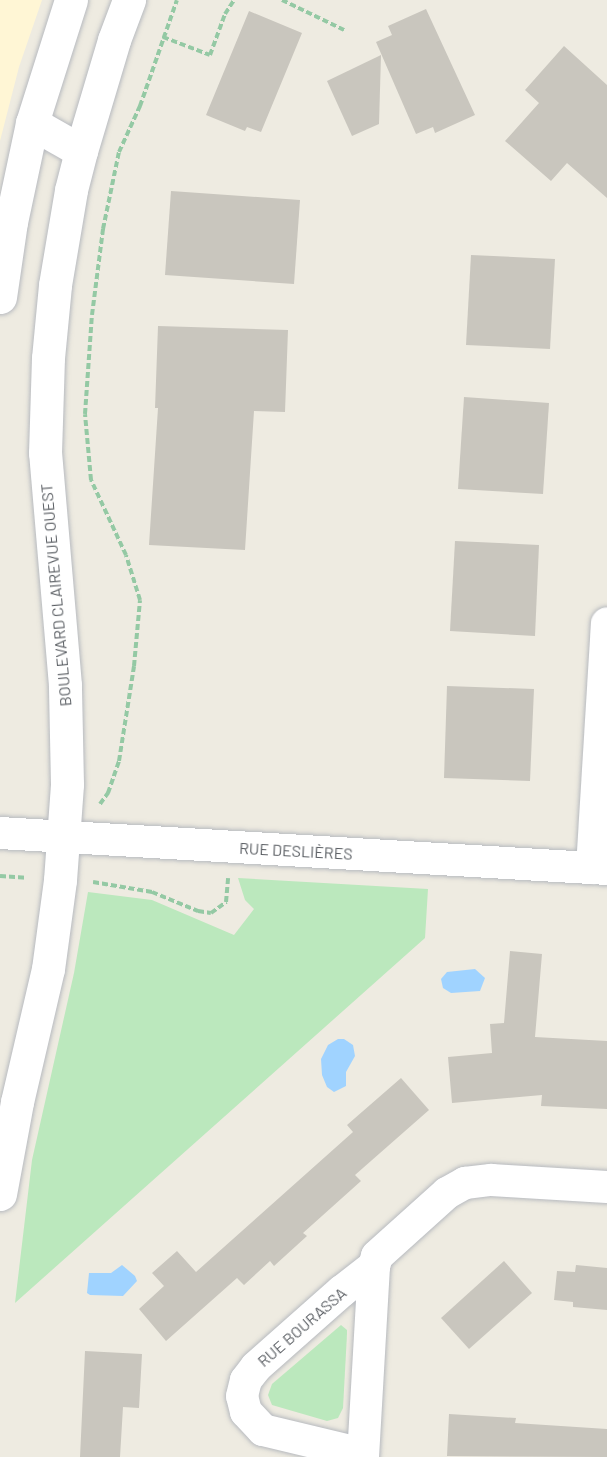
<!DOCTYPE html>
<html>
<head>
<meta charset="utf-8">
<style>
	body { margin:0 }
	#map { position:relative; width:607px; height:1457px; overflow:hidden; background:#eeebe1; font-family:Barlow,sans-serif }
	div>[style] { position:absolute }
	.commercial>* { inset:0; background:#fff6d5 }
	.green>* { inset:0; background:#bbe8bd }
	.water>* { inset:0; background:#a0d3ff }
	.building>* { inset:0; background:#c9c6be }
	.path>* { height:4px; margin-top:-2px; transform-origin:0; background:repeating-linear-gradient(90deg,#94c9a4 0 6px,transparent 0 9px) }
	.roads { filter:drop-shadow(0 0 2px #b7babf) drop-shadow(0 0 2px #b7babf) }
	.minor>* { height:32px; margin:-16px; padding:0 16px; transform-origin:16px; border-radius:16px; background:#fff }
	.tertiary>* { height:33px; margin:-16.5px; padding:0 16.5px; transform-origin:16.5px; border-radius:16.5px; background:#fff }
	span { translate:-50% -50%; white-space:nowrap; text-align:center; line-height:1.15; -webkit-text-stroke:4.5px #fff; paint-order:stroke }
	.street-label { font-size:16px; color:#5a5e63 }
</style>
</head>
<body>
<div id="map">
	<div class="commercial">
		<div style="clip-path:polygon(0 0,42px 0,19px 67px,0 141px)"></div>
	</div>
	<div class="green">
		<div style="clip-path:polygon(238px 878px,428px 889px,425px 938px,15px 1303px,32px 1160px,74px 973px,88px 892px,152px 900px,234px 935px,254px 909px,245px 900px)"></div>
		<div style="clip-path:polygon(341px 1325px,347px 1330px,347px 1334px,343px 1408px,338px 1418px,327px 1421px,272px 1405px,268px 1395px,272px 1384px)"></div>
	</div>
	<div class="water">
		<div style="clip-path:polygon(475px 969px,485px 978px,480px 991px,451px 993px,443px 988px,441px 979px,447px 972px)"></div>
		<div style="clip-path:polygon(338px 1039px,344px 1039px,353px 1045px,355px 1056px,346px 1072px,346px 1086px,334px 1092px,327px 1087px,322px 1075px,321px 1059px,328px 1045px)"></div>
		<div style="clip-path:polygon(122px 1265px,135px 1276px,137px 1281px,123px 1296px,90px 1295px,87px 1293px,89px 1273px,111px 1273px)"></div>
	</div>
	<div class="building">
		<div style="clip-path:polygon(426px 9px,475px 115px,435px 133px,433px 127px,416px 134px,376px 42px,392px 35px,388px 26px)"></div>
		<div style="clip-path:polygon(249px 11px,302px 33px,261px 132px,247px 127px,245px 131px,206px 115px)"></div>
		<div style="clip-path:polygon(564px 46px,607px 85px,607px 198px,567px 163px,551px 181px,505px 141px,539px 103px,525px 90px)"></div>
		<div style="clip-path:polygon(381px 55px,379px 124px,352px 136px,327px 81px)"></div>
		<div style="clip-path:polygon(171px 191px,300px 200px,294px 284px,165px 275px)"></div>
		<div style="clip-path:polygon(471px 255px,555px 259px,550px 349px,466px 345px)"></div>
		<div style="clip-path:polygon(158px 326px,288px 330px,285px 412px,254px 411px,245px 550px,149px 545px,158px 408px,155px 408px)"></div>
		<div style="clip-path:polygon(464px 397px,549px 403px,543px 494px,458px 489px)"></div>
		<div style="clip-path:polygon(455px 541px,539px 545px,535px 636px,450px 631px)"></div>
		<div style="clip-path:polygon(447px 686px,534px 689px,530px 781px,444px 778px)"></div>
		<div style="clip-path:polygon(510px 951px,542px 954px,535px 1037px,607px 1041px,607px 1109px,541px 1106px,542px 1095px,452px 1103px,448px 1057px,492px 1053px,490px 1024px,504px 1023px)"></div>
		<div style="clip-path:polygon(401px 1078px,429px 1110px,355px 1175px,361px 1181px,303px 1233px,307px 1236px,274px 1266px,270px 1261px,244px 1285px,237px 1278px,166px 1341px,139px 1309px,164px 1286px,152px 1273px,177px 1251px,196px 1272px,353px 1132px,347px 1125px)"></div>
		<div style="clip-path:polygon(504px 1261px,532px 1293px,469px 1349px,441px 1318px)"></div>
		<div style="clip-path:polygon(576px 1265px,607px 1268px,607px 1310px,573px 1307px,573px 1302px,554px 1300px,557px 1271px,575px 1272px)"></div>
		<div style="clip-path:polygon(85px 1351px,142px 1354px,139px 1408px,123px 1407px,120px 1457px,80px 1457px)"></div>
		<div style="clip-path:polygon(449px 1414px,516px 1418px,515px 1423px,607px 1429px,607px 1457px,447px 1456px)"></div>
	</div>
	<div class="path">
		<div style="left:282px;top:0;width:69px;rotate:25.8deg"></div>
		<div style="left:163px;top:37px;width:50px;rotate:21deg"></div>
		<div style="left:210px;top:55px;width:44px;rotate:-69.9deg"></div>
		<div style="left:225px;top:14px;width:17px;rotate:-57deg"></div>
		<div style="left:100px;top:804px;width:14px;rotate:-54deg"></div>
		<div style="left:108px;top:793px;width:34px;rotate:-71deg"></div>
		<div style="left:119px;top:761px;width:96px;rotate:-81deg"></div>
		<div style="left:134px;top:666px;width:66px;rotate:-84.8deg"></div>
		<div style="left:140px;top:600px;width:47px;rotate:-107.3deg"></div>
		<div style="left:126px;top:555px;width:83px;rotate:-115deg"></div>
		<div style="left:91px;top:480px;width:66px;rotate:-95.2deg"></div>
		<div style="left:85px;top:414px;width:99px;rotate:-86deg"></div>
		<div style="left:92px;top:315px;width:87px;rotate:-82.7deg"></div>
		<div style="left:103px;top:229px;width:79px;rotate:-78.3deg"></div>
		<div style="left:119px;top:152px;width:51px;rotate:-65.5deg"></div>
		<div style="left:140px;top:106px;width:112px;rotate:-70.8deg"></div>
		<div style="left:0;top:876px;width:26px;rotate:4deg"></div>
		<div style="left:93px;top:882px;width:60px;rotate:9.6deg"></div>
		<div style="left:152px;top:892px;width:50px;rotate:22.4deg"></div>
		<div style="left:198px;top:911px;width:13px;rotate:9deg"></div>
		<div style="left:211px;top:913px;width:19px;rotate:-36deg"></div>
		<div style="left:226px;top:902px;width:24px;rotate:-85deg"></div>
	</div>
	<div class="roads">
		<div class="minor">
			<div style="left:0;top:833px;width:608px;rotate:3.39deg"></div>
			<div style="left:592px;top:868px;width:245px;rotate:-86.5deg"></div>
			<div style="left:363px;top:1454px;width:103px;rotate:-166.5deg"></div>
			<div style="left:263px;top:1430px;width:25px;rotate:-133deg"></div>
			<div style="left:246px;top:1412px;width:16px;rotate:-104deg"></div>
			<div style="left:242px;top:1396px;width:16px;rotate:-76deg"></div>
			<div style="left:246px;top:1380px;width:16px;rotate:-52deg"></div>
			<div style="left:256px;top:1367px;width:115px;rotate:-41.5deg"></div>
			<div style="left:342px;top:1291px;width:41px;rotate:-38deg"></div>
			<div style="left:363px;top:1457px;width:191px;rotate:-86.7deg"></div>
			<div style="left:374px;top:1266px;width:10px;rotate:-73deg"></div>
			<div style="left:377px;top:1256px;width:94px;rotate:-42deg"></div>
			<div style="left:447px;top:1193px;width:21px;rotate:-29deg"></div>
			<div style="left:465px;top:1183px;width:26px;rotate:-7deg"></div>
			<div style="left:491px;top:1180px;width:116px;rotate:3.5deg"></div>
		</div>
		<div class="tertiary">
			<div style="left:32px;top:123px;width:56px;rotate:29.7deg"></div>
			<div style="left:0;top:297px;width:76px;rotate:-81.7deg"></div>
			<div style="left:11px;top:222px;width:101px;rotate:-78deg"></div>
			<div style="left:32px;top:123px;width:129px;rotate:-72.4deg"></div>
			<div style="left:0;top:1194px;width:94px;rotate:-79.5deg"></div>
			<div style="left:17px;top:1102px;width:137px;rotate:-76.9deg"></div>
			<div style="left:48px;top:969px;width:90px;rotate:-82.3deg"></div>
			<div style="left:60px;top:880px;width:96px;rotate:-85.8deg"></div>
			<div style="left:67px;top:784px;width:99px;rotate:-91.2deg"></div>
			<div style="left:65px;top:685px;width:233px;rotate:-94.9deg"></div>
			<div style="left:45px;top:453px;width:95px;rotate:-88.2deg"></div>
			<div style="left:48px;top:358px;width:73px;rotate:-84.5deg"></div>
			<div style="left:55px;top:285px;width:96px;rotate:-80.4deg"></div>
			<div style="left:71px;top:190px;width:40px;rotate:-75.6deg"></div>
			<div style="left:81px;top:151px;width:116px;rotate:-73.4deg"></div>
			<div style="left:114px;top:40px;width:43px;rotate:-69.4deg"></div>
		</div>
	</div>
	<div class="street-label">
		<span style="left:56px;top:595px;rotate:-95deg">BOULEVARD CLAIREVUE OUEST</span>
		<span style="left:296px;top:851px;rotate:3deg">RUE DESLIÈRES</span>
		<span style="left:302px;top:1327px;rotate:-41deg">RUE BOURASSA</span>
	</div>
</div>
</body>
</html>
